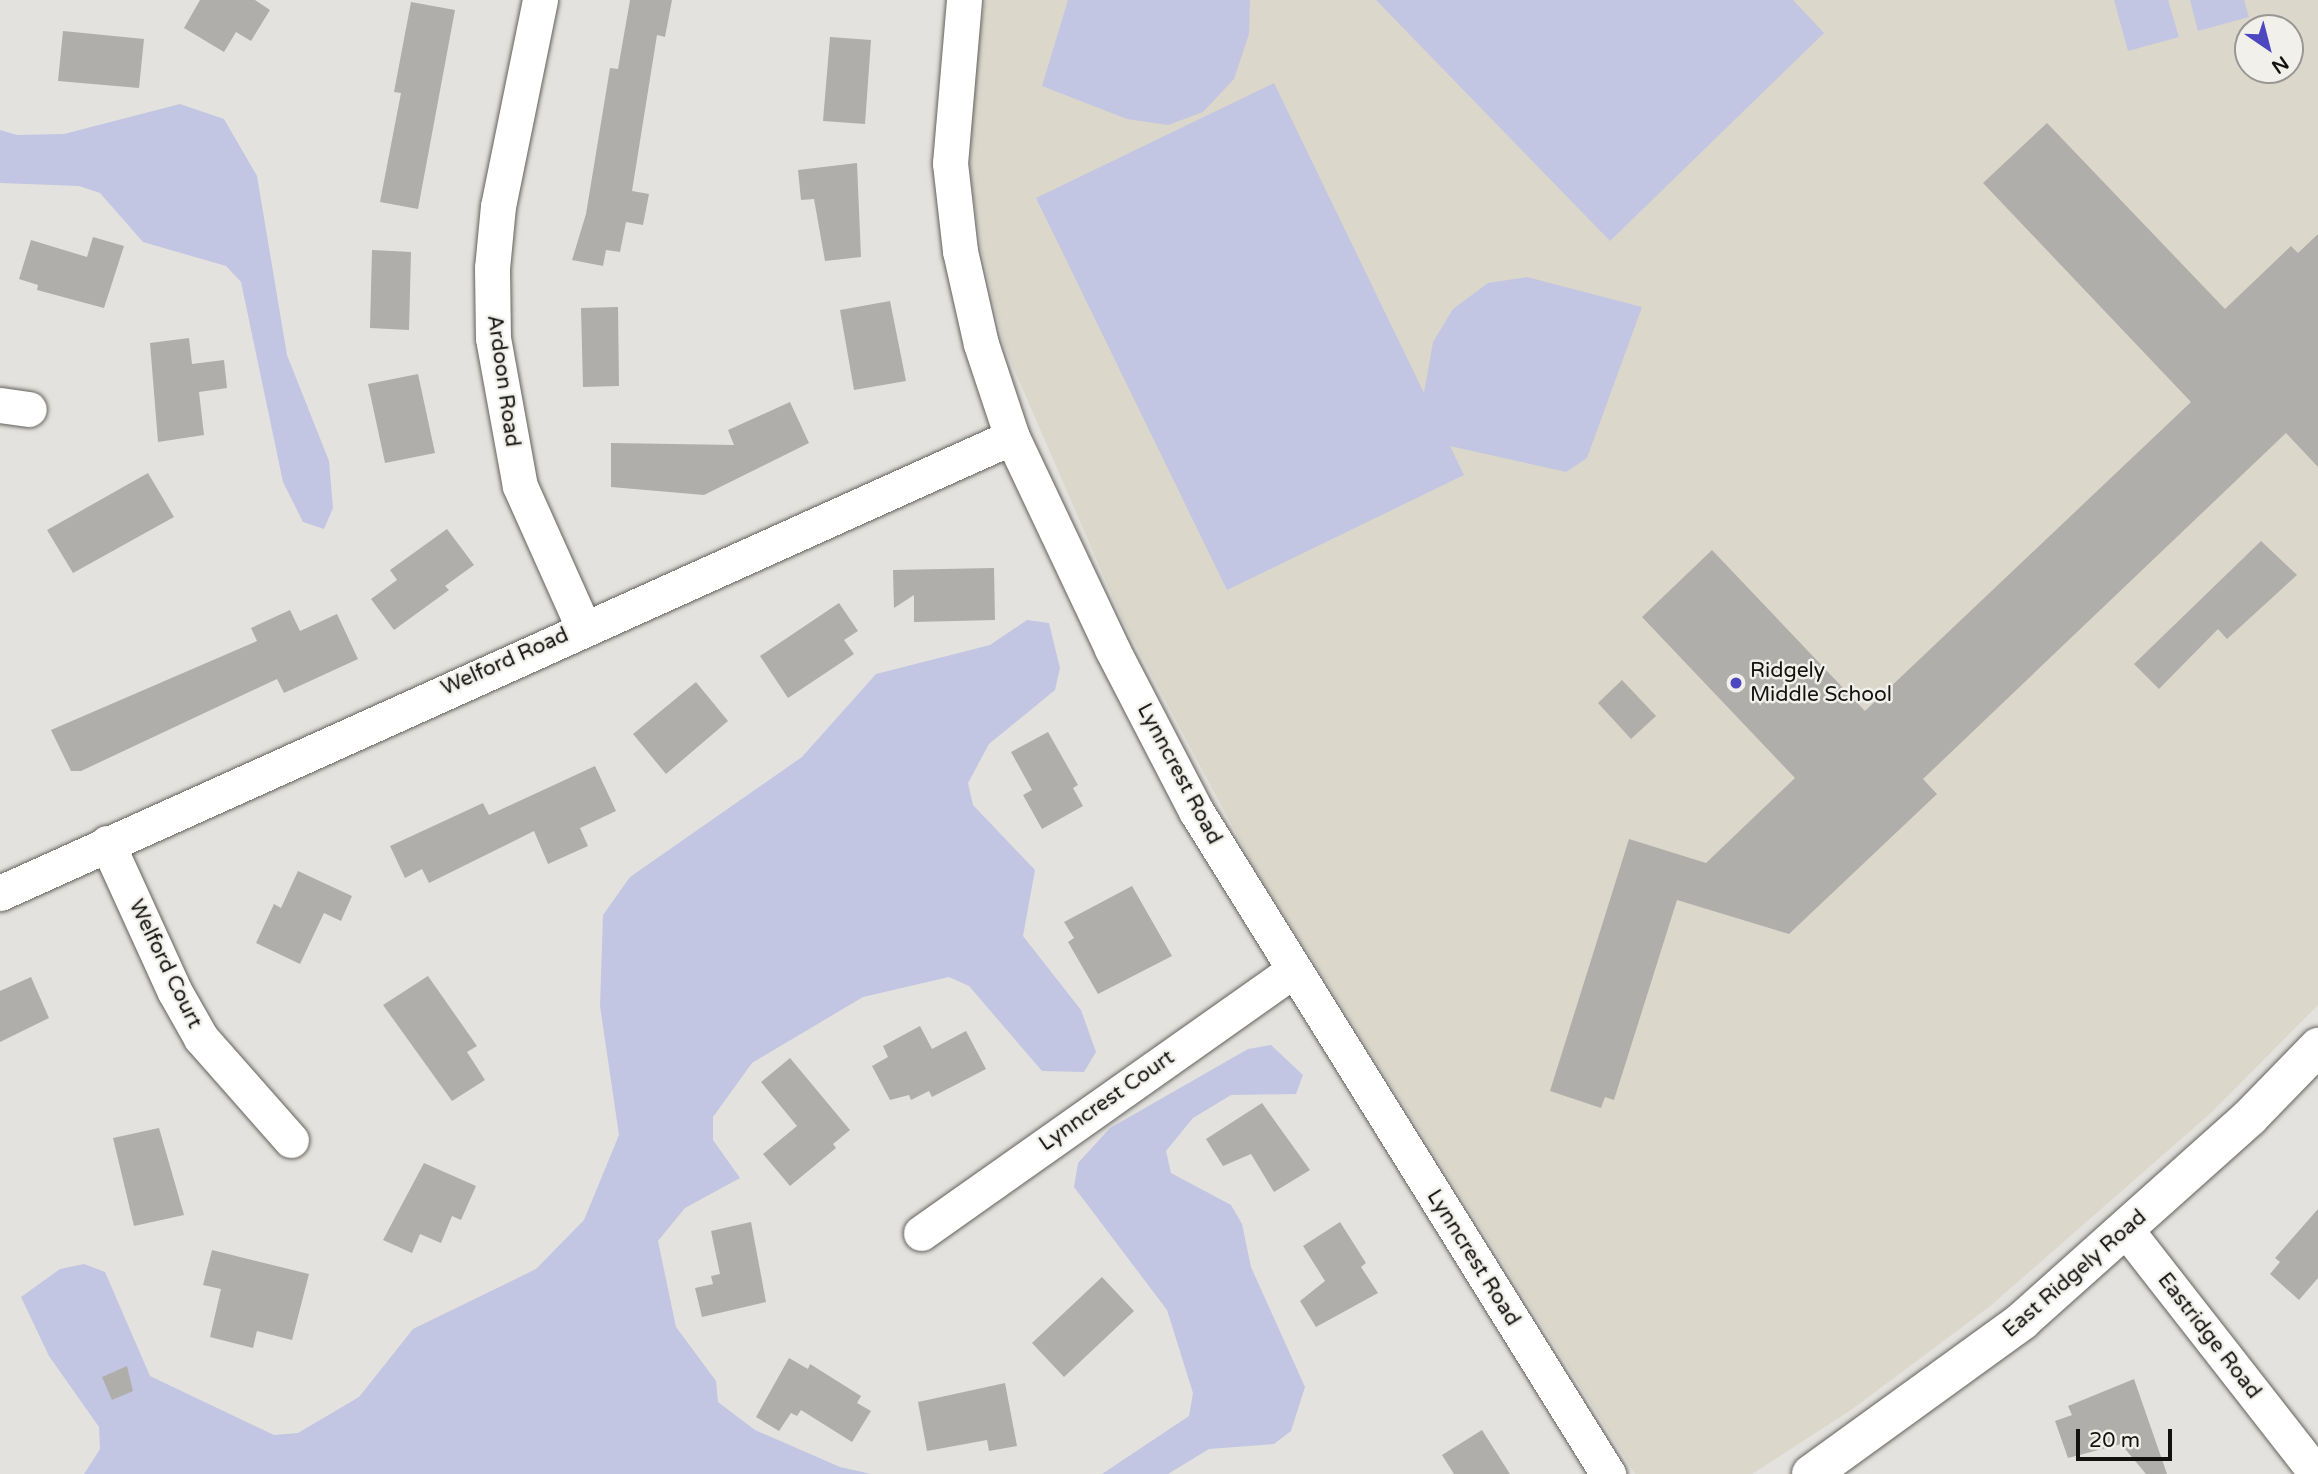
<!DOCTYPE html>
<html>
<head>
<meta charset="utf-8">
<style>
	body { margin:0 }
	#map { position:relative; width:2318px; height:1474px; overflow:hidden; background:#e4e2de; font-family:"Varela Round",sans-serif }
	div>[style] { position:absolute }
	.built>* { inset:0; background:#dbd7cb }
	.green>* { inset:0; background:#c2c6e2 }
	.building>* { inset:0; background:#b0aeaa }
	.roads { filter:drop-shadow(0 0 2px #63615d) drop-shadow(0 0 2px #63615d) }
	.street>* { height:35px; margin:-17.5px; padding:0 17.5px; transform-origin:17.5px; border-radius:17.5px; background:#fff }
	.secondary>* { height:38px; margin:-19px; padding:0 19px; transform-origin:19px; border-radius:19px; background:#fff }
	.dots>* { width:19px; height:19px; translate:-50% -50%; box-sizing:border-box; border:4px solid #f1f0eb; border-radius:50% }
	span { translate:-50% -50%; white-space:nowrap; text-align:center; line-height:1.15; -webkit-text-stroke:5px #f1f0eb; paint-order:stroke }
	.street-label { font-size:21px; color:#121210 }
	.poi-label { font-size:21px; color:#121210 }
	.left { translate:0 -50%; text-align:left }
	.north { position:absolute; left:2234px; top:14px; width:70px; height:70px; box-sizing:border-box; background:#f1f0eb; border:2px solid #989793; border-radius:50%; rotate:145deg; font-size:19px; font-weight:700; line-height:28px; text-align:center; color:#121210 }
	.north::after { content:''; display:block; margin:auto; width:24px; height:32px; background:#4d48bf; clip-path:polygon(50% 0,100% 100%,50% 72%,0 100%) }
	.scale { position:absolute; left:2076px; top:1429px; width:96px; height:32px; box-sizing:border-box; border:4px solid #121210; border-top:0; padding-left:9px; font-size:21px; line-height:24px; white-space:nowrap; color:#121210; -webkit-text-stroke:5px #f1f0eb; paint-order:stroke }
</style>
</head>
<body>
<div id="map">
	<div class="built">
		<div style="clip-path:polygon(evenodd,985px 0,2318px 0,2318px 1005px,2212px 1112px,1989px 1307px,1851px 1410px,1752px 1474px,1635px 1474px,1252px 863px,1124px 623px,1004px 346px,981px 248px,970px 168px,973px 81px,985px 0,2248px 28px,2290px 28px,2290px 70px,2248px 70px,2248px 28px)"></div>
	</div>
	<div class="green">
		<div style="clip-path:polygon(1068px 0,1250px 0,1249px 34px,1234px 79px,1203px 112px,1168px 125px,1127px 119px,1042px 86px)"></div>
		<div style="clip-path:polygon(1376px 0,1793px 0,1824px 33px,1610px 241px)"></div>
		<div style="clip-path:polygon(2114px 0,2168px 0,2179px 37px,2128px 51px)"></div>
		<div style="clip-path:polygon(2190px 0,2244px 0,2249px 17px,2198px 31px)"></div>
		<div style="clip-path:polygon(1274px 83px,1424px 393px,1433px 342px,1453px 309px,1488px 283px,1527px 277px,1642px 307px,1587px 458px,1566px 472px,1450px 446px,1464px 475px,1227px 590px,1036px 198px)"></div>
		<div style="clip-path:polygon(180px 104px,224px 119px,257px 176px,287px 355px,329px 461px,333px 508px,324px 529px,303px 522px,283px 482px,241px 282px,226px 266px,143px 242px,100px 193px,79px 186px,0 183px,0 130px,17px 135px,64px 134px)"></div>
		<div style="clip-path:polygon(1027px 620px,1049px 623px,1060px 668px,1055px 690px,989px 744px,968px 783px,973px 805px,1035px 870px,1023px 936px,1081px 1010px,1096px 1052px,1084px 1072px,1042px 1071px,969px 986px,949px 977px,863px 997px,752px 1063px,713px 1117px,713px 1140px,740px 1178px,685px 1208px,658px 1241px,676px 1327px,716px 1381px,718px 1402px,755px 1430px,840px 1467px,871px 1474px,84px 1474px,100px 1449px,99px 1427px,49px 1356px,21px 1297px,60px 1269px,84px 1264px,105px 1272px,150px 1376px,274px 1435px,298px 1433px,359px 1397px,413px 1329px,536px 1269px,584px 1220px,619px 1135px,600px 1006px,603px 915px,630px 877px,802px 757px,876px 674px,990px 645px)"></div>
		<div style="clip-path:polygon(1271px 1045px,1303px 1075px,1296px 1094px,1231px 1095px,1193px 1118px,1166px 1151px,1171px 1173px,1231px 1205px,1242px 1224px,1251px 1267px,1305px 1387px,1291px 1431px,1274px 1444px,1209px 1449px,1168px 1474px,1102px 1474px,1189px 1416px,1193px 1393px,1167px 1310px,1074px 1187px,1078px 1163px,1110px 1128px,1248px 1049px)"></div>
	</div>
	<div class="building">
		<div style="clip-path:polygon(200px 0,255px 0,270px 10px,251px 41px,236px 32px,224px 52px,184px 28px)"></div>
		<div style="clip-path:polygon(630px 0,672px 0,665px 37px,657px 35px,632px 191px,649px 194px,643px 225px,626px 222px,620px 252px,606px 250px,603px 266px,572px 260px,586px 214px,610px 68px,618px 69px)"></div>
		<div style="clip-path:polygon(411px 2px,455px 10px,418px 209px,380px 202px,401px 93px,394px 92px)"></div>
		<div style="clip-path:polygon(63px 31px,144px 39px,139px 88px,58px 81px)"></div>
		<div style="clip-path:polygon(830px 37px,871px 40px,865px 124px,823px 121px)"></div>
		<div style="clip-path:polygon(2047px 123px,2225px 309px,2291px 246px,2298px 253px,2318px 234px,2318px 467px,2286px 433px,1923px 779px,1937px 794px,1789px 934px,1677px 900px,1614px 1100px,1605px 1097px,1601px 1108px,1550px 1091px,1629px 839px,1706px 863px,1795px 778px,1642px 617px,1712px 550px,1865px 711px,2191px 402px,1983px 183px)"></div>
		<div style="clip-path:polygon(857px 163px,861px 257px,825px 261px,814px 199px,801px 200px,798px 170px)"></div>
		<div style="clip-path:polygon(93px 237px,124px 246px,104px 308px,37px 290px,38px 285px,19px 279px,31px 240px,87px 257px)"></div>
		<div style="clip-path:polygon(372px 250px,411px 252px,409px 330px,370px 328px)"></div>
		<div style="clip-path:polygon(890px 301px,906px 381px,854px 390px,840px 310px)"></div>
		<div style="clip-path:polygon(618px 307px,619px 386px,583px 387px,581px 308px)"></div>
		<div style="clip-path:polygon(189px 338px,192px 364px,224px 360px,227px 388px,199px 392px,204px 435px,158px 442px,150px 343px)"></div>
		<div style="clip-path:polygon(418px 374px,435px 453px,385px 463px,368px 384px)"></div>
		<div style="clip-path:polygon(790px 402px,809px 443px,704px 495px,611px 487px,611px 443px,734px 445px,728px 430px)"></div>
		<div style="clip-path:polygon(148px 473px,174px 517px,73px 573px,47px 530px)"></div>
		<div style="clip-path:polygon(447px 529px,474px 565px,445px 586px,449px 590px,394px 630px,371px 599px,397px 580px,390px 570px)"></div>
		<div style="clip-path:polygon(2261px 541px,2297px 575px,2227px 639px,2218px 629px,2159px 689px,2134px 664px)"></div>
		<div style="clip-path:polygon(994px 568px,995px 620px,914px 622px,914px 595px,894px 608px,893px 570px)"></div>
		<div style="clip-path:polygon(839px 603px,858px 631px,844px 640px,854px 654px,788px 698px,760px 656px)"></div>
		<div style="clip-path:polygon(290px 610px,300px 631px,337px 614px,358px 659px,284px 693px,277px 679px,81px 771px,71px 771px,51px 730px,257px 641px,251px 628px)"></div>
		<div style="clip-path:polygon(1622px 680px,1656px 716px,1631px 739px,1598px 703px)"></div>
		<div style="clip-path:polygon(696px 682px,728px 721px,666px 774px,633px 734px)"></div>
		<div style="clip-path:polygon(1048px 732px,1078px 785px,1073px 788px,1083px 806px,1042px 829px,1023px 795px,1032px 790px,1011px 752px)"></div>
		<div style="clip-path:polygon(595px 766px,616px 811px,580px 828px,588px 846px,548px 864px,534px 831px,429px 883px,422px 869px,405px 878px,390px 846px,483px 803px,489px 815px)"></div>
		<div style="clip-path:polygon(298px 871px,352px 896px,341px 921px,324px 913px,300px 964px,256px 943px,274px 904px,281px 908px)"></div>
		<div style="clip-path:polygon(1132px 886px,1172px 956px,1098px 994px,1068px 942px,1074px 938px,1064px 922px)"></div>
		<div style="clip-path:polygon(428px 976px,477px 1046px,467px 1052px,485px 1080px,452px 1101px,383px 1005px)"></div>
		<div style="clip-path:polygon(31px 977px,49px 1018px,0 1042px,0 991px)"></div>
		<div style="clip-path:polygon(920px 1026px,932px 1049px,966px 1031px,986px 1069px,932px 1097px,929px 1091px,911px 1100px,909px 1095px,890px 1100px,872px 1066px,888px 1057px,883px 1046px)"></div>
		<div style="clip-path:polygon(790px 1058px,850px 1130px,833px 1144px,836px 1148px,790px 1186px,763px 1154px,797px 1126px,761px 1082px)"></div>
		<div style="clip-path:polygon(1262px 1103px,1310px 1170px,1274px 1192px,1251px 1154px,1223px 1166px,1206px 1139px)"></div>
		<div style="clip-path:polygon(159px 1128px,184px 1215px,134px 1226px,113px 1138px)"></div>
		<div style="clip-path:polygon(424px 1163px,476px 1186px,461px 1220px,452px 1216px,441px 1243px,420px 1234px,412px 1253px,383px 1240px)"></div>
		<div style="clip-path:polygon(2318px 1209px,2318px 1278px,2299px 1300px,2270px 1274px,2280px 1262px,2275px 1258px)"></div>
		<div style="clip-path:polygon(751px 1222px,766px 1302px,702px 1317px,695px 1288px,713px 1284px,711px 1276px,720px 1274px,711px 1231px)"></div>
		<div style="clip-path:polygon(1340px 1222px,1366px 1263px,1361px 1267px,1378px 1293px,1316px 1327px,1300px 1301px,1325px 1281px,1303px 1246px)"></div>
		<div style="clip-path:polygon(212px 1250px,309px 1274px,292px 1340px,257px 1331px,253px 1348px,210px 1337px,221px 1289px,203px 1285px)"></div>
		<div style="clip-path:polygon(1102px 1277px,1134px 1311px,1064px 1377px,1032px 1343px)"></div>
		<div style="clip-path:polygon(789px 1358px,808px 1369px,810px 1364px,861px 1396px,857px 1403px,871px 1411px,852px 1442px,801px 1410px,797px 1416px,791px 1413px,779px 1431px,756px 1417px)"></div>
		<div style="clip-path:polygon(127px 1366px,133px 1391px,112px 1400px,102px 1377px)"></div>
		<div style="clip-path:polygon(2134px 1379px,2167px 1474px,2146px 1474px,2121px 1444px,2068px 1458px,2055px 1421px,2072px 1415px,2068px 1406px)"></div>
		<div style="clip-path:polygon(1005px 1383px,1017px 1446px,989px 1451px,987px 1440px,927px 1451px,918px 1402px)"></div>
		<div style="clip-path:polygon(1482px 1430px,1510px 1474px,1454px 1474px,1442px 1455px)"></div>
	</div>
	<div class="roads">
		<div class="street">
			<div style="left:540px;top:0;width:210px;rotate:101.5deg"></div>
			<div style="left:498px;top:206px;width:62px;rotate:95.5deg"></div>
			<div style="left:492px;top:268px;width:70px;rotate:89.2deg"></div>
			<div style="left:493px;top:338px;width:150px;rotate:79.7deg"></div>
			<div style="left:520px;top:486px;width:154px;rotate:65.9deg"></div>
			<div style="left:964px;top:0;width:164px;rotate:94.9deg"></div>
			<div style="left:950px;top:163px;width:89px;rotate:83.5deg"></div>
			<div style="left:960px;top:251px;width:95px;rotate:77.3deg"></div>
			<div style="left:981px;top:344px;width:98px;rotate:71.6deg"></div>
			<div style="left:1012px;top:437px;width:234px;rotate:64.7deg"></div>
			<div style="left:1112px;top:649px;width:182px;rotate:62.6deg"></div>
			<div style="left:1196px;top:811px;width:781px;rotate:58.14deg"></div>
			<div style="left:0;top:405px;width:29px;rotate:8deg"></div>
			<div style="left:107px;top:843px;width:164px;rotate:65.5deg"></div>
			<div style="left:175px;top:992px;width:53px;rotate:60.5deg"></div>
			<div style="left:201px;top:1038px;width:136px;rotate:48.6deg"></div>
			<div style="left:0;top:893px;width:1110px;rotate:-24.26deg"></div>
			<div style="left:2127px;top:1231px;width:308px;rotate:52deg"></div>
			<div style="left:921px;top:1233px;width:456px;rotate:-35.2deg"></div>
		</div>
		<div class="secondary">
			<div style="left:1811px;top:1474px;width:261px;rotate:-35.9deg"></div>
			<div style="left:2022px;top:1321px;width:306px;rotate:-41.8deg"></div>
			<div style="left:2250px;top:1117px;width:98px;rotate:-45.8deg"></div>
		</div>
	</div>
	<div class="dots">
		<div style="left:1736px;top:683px;background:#4d48bf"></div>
	</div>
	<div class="street-label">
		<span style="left:503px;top:381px;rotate:82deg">Ardoon Road</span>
		<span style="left:505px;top:662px;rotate:-24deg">Welford Road</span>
		<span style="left:1179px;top:774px;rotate:62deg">Lynncrest Road</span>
		<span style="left:165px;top:964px;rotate:64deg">Welford Court</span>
		<span style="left:1107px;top:1101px;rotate:-35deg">Lynncrest Court</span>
		<span style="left:1473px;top:1258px;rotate:58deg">Lynncrest Road</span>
		<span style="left:2075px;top:1274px;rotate:-41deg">East Ridgely Road</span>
		<span style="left:2209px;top:1336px;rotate:52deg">Eastridge Road</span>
	</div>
	<div class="poi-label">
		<span class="left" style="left:1750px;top:683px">Ridgely<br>Middle School</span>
	</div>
	<div class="north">N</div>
	<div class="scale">20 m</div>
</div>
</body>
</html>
